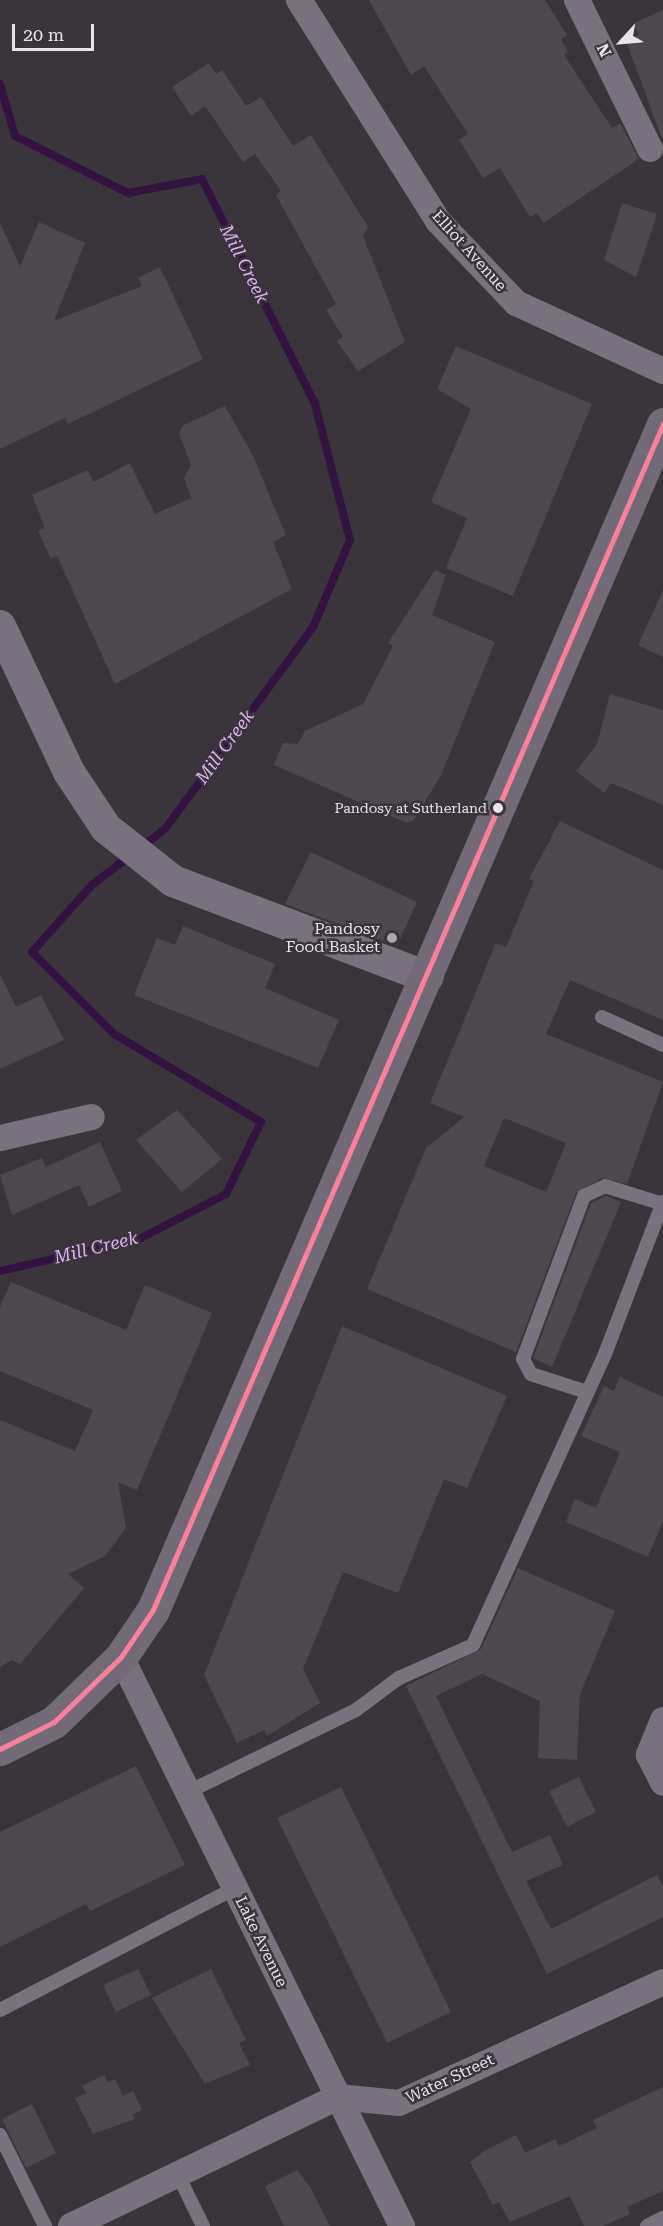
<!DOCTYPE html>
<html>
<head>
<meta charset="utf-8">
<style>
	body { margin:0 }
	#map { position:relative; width:663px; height:2226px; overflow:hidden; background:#39353b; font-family:"Roboto Serif",serif }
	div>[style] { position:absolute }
	.stream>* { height:8px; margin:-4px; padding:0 4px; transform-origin:4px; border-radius:4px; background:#331140 }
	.building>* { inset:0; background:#4c494e }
	.service>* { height:14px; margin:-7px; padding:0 7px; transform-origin:7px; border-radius:7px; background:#7a717e }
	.minor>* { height:26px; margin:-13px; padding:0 13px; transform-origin:13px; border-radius:13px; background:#7a717e }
	.tertiary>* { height:32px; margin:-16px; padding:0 16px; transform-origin:16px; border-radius:16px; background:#7a717e }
	.secondary>* { height:33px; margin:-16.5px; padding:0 16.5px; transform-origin:16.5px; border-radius:16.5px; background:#736a77 }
	.bus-1>* { height:4.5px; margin:-2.25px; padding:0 2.25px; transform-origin:2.25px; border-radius:2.25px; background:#ff8098 }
	.dots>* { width:16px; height:16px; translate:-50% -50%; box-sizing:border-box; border:3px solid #3a333d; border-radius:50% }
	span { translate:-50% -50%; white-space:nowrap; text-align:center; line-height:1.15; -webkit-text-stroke:5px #3a333d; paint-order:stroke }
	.bus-label { font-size:14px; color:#e7e3ea }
	.right { translate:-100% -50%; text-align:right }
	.street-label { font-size:16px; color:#e7e3ea }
	.poi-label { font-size:16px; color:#e7e3ea }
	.water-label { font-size:18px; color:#deb2f4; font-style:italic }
	.north { position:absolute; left:591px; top:12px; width:60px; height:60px; -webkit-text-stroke:4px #3a333d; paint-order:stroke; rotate:244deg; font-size:16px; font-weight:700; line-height:24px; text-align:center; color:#e7e3ea }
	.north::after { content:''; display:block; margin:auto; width:21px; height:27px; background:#e7e3ea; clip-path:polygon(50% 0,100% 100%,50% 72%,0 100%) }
	.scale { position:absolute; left:12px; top:24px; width:82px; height:27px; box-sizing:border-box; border:3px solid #e7e3ea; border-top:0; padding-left:8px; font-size:18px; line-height:21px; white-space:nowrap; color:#e7e3ea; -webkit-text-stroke:4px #3a333d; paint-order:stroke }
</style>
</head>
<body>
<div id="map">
	<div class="stream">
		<div style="left:0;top:84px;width:54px;rotate:73.9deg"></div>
		<div style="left:15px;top:136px;width:127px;rotate:26.8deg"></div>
		<div style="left:128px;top:193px;width:75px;rotate:-10.7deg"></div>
		<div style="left:202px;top:179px;width:252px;rotate:63.3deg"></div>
		<div style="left:315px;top:404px;width:140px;rotate:75.6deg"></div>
		<div style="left:350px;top:540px;width:95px;rotate:113deg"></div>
		<div style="left:313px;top:627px;width:249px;rotate:126.2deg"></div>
		<div style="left:166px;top:828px;width:31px;rotate:142deg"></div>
		<div style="left:0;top:1271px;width:143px;rotate:-13deg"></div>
		<div style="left:139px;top:1239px;width:98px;rotate:-27.3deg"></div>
		<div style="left:226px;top:1194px;width:80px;rotate:-64.1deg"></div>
		<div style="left:261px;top:1122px;width:171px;rotate:-149.1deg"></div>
		<div style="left:114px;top:1034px;width:116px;rotate:-135deg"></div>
		<div style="left:32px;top:952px;width:90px;rotate:-48.2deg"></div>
		<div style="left:92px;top:885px;width:49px;rotate:-37.6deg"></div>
	</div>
	<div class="building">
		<div style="clip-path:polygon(369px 0,545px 0,567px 35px,561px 39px,568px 52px,564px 55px,612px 128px,620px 123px,639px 159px,543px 223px,537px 213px,530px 217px,500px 168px,483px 178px,459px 140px,468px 134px,424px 66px,411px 75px)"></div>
		<div style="clip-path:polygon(663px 10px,663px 141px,626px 41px,639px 35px,634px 23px)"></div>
		<div style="clip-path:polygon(209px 63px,216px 74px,222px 70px,246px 106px,261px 97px,293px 146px,311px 135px,368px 227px,363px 236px,405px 342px,358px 371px,337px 341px,343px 337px,326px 310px,336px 304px,276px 195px,281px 191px,255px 154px,243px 162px,205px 106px,191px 116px,172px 87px)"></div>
		<div style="clip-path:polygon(622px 203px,657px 214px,636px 277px,604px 260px)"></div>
		<div style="clip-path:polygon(39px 222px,85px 243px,54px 321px,142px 286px,138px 278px,160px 267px,203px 359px,68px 424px,65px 418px,0 449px,0 223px,20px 266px)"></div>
		<div style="clip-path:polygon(456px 346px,592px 404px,513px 596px,446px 568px,467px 518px,431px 502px,471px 409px,437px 389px)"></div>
		<div style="clip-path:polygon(225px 406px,253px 456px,286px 535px,273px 542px,292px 589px,115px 684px,57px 556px,51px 559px,38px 531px,45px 528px,32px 495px,88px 470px,93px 482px,130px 463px,155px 514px,191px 498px,184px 478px,191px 465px,179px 434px,182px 426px)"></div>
		<div style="clip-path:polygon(435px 570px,446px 575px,432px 615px,495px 642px,441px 775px,414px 820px,407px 823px,274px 765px,283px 743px,298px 744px,305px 731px,363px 704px,393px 646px,388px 643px)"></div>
		<div style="clip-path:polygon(663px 590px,663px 657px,638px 645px)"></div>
		<div style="clip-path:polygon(610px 694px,663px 710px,663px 805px,611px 783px,604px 793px,576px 771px,597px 744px)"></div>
		<div style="clip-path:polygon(evenodd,560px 821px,663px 870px,663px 1020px,570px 980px,546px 1034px,663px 1082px,627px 1184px,602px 1178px,576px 1193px,516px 1352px,367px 1289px,426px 1148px,464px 1117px,430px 1103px,496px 943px,506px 947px,534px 881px,529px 879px,560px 821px,504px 1118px,566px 1143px,546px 1192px,484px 1166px,504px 1118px)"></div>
		<div style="clip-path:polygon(311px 852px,417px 902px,397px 946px,285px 904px)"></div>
		<div style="clip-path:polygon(183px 926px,275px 964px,265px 988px,339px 1020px,318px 1068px,134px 995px,157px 938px,175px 945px)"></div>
		<div style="clip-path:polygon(0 974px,16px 1007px,41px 995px,64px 1040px,0 1069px)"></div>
		<div style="clip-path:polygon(177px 1110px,222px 1159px,182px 1192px,136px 1140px)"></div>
		<div style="clip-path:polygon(100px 1142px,122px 1191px,89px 1207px,79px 1185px,12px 1215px,0 1175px,42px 1158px,46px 1167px)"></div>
		<div style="clip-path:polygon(606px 1196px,621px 1202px,552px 1367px,533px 1358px,591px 1203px)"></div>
		<div style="clip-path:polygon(11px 1282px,126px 1330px,145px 1285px,212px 1313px,137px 1490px,118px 1482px,126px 1528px,105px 1556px,68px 1574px,84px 1588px,20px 1664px,12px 1660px,0 1667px,0 1420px,75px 1451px,93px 1410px,0 1371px,0 1307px)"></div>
		<div style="clip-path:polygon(342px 1326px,507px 1396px,467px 1488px,444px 1479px,398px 1593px,343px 1572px,303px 1669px,320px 1703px,267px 1736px,264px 1730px,237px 1743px,204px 1675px)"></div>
		<div style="clip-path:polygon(620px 1377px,663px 1397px,663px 1521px,648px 1557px,566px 1522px,575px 1499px,596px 1508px,620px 1452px,581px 1436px,604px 1386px,614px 1391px)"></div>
		<div style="clip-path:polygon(518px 1568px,615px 1611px,580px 1694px,577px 1760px,538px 1758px,540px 1701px,482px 1674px,436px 1696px,512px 1852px,550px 1835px,563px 1865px,526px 1881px,551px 1929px,657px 1875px,663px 1887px,663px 1917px,547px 1974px,406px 1686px,481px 1649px)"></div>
		<div style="clip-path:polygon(136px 1766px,185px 1865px,90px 1911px,86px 1904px,0 1947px,0 1832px)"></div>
		<div style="clip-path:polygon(579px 1777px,596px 1812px,567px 1827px,549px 1791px)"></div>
		<div style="clip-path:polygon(341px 1787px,451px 2012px,387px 2043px,277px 1818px)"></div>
		<div style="clip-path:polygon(138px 1969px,151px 1995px,116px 2012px,103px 1985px)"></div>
		<div style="clip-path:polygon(211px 1969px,246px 2040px,239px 2043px,250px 2065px,205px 2084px,152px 1998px)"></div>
		<div style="clip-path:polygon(104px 2075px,108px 2082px,115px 2079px,123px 2096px,133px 2091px,142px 2110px,132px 2115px,135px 2119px,93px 2134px,75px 2098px,86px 2093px,82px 2086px)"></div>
		<div style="clip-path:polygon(663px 2087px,663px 2191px,627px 2207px,630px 2214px,603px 2226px,584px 2226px,570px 2196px,510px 2222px,499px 2202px,493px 2205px,470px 2162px,484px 2151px,516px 2135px,525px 2153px,555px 2139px,559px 2146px,597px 2128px,593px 2120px)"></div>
		<div style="clip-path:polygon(32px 2104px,56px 2153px,26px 2168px,2px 2119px)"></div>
		<div style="clip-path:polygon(297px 2170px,310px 2187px,330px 2226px,284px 2226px,265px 2186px)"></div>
	</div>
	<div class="service">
		<div style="left:602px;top:1017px;width:67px;rotate:24.7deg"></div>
		<div style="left:587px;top:1392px;width:59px;rotate:-162.2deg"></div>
		<div style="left:531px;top:1374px;width:17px;rotate:-118deg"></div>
		<div style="left:523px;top:1359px;width:174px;rotate:-69.5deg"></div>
		<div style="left:584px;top:1196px;width:23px;rotate:-25deg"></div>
		<div style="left:605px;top:1186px;width:61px;rotate:17.2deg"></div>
		<div style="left:188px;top:1792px;width:187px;rotate:-26deg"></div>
		<div style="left:356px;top:1710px;width:54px;rotate:-36.7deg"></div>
		<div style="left:399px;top:1678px;width:81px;rotate:-24deg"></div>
		<div style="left:473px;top:1645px;width:320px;rotate:-65.6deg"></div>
		<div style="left:605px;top:1354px;width:163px;rotate:-69.1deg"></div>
		<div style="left:0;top:2010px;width:265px;rotate:-27.4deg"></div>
		<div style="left:0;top:2135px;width:102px;rotate:63.7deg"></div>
		<div style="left:178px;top:2175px;width:57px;rotate:63.9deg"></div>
		<div style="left:647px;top:2226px;width:18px;rotate:-27deg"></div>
	</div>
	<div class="minor">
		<div style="left:299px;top:0;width:261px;rotate:57.8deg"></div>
		<div style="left:438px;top:221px;width:113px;rotate:46.4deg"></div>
		<div style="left:516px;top:303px;width:162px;rotate:24.8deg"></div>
		<div style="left:577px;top:0;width:166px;rotate:63.9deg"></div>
		<div style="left:0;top:1138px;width:94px;rotate:-12.9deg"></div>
		<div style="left:121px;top:1657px;width:635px;rotate:63.72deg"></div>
		<div style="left:663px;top:1720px;width:38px;rotate:112deg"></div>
		<div style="left:649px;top:1755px;width:31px;rotate:63deg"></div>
		<div style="left:71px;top:2226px;width:297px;rotate:-25.8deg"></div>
		<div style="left:338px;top:2097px;width:61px;rotate:5.6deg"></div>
		<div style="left:399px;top:2103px;width:290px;rotate:-24.6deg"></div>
	</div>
	<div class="tertiary">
		<div style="left:0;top:626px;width:161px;rotate:64.7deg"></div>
		<div style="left:69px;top:772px;width:67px;rotate:56.5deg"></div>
		<div style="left:106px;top:828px;width:85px;rotate:38.3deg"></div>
		<div style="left:173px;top:881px;width:272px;rotate:20.7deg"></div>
	</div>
	<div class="secondary">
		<div style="left:0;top:1749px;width:60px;rotate:-26.6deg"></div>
		<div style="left:54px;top:1722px;width:93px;rotate:-44.1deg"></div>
		<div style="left:121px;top:1657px;width:57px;rotate:-55.8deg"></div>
		<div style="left:153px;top:1610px;width:1291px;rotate:-66.73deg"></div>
	</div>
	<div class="bus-1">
		<div style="left:0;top:1749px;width:60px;rotate:-26.6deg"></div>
		<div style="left:54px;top:1722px;width:93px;rotate:-44.1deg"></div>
		<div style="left:121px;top:1657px;width:57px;rotate:-55.8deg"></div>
		<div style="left:153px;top:1610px;width:1291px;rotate:-66.73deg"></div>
	</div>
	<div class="dots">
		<div style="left:498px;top:808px;background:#e7e3ea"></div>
		<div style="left:392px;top:938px;background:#aaa6ad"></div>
	</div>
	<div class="bus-label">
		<span class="right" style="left:487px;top:808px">Pandosy at Sutherland</span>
	</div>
	<div class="street-label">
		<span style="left:469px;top:251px;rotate:48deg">Elliot Avenue</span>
		<span style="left:261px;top:1942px;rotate:64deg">Lake Avenue</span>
		<span style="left:450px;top:2079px;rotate:-25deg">Water Street</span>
	</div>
	<div class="poi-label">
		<span class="right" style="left:380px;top:938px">Pandosy<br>Food Basket</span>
	</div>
	<div class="water-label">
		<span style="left:244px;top:264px;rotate:63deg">Mill Creek</span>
		<span style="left:225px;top:747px;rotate:-54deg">Mill Creek</span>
		<span style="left:96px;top:1248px;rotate:-14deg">Mill Creek</span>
	</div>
	<div class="north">N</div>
	<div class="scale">20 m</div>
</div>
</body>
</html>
